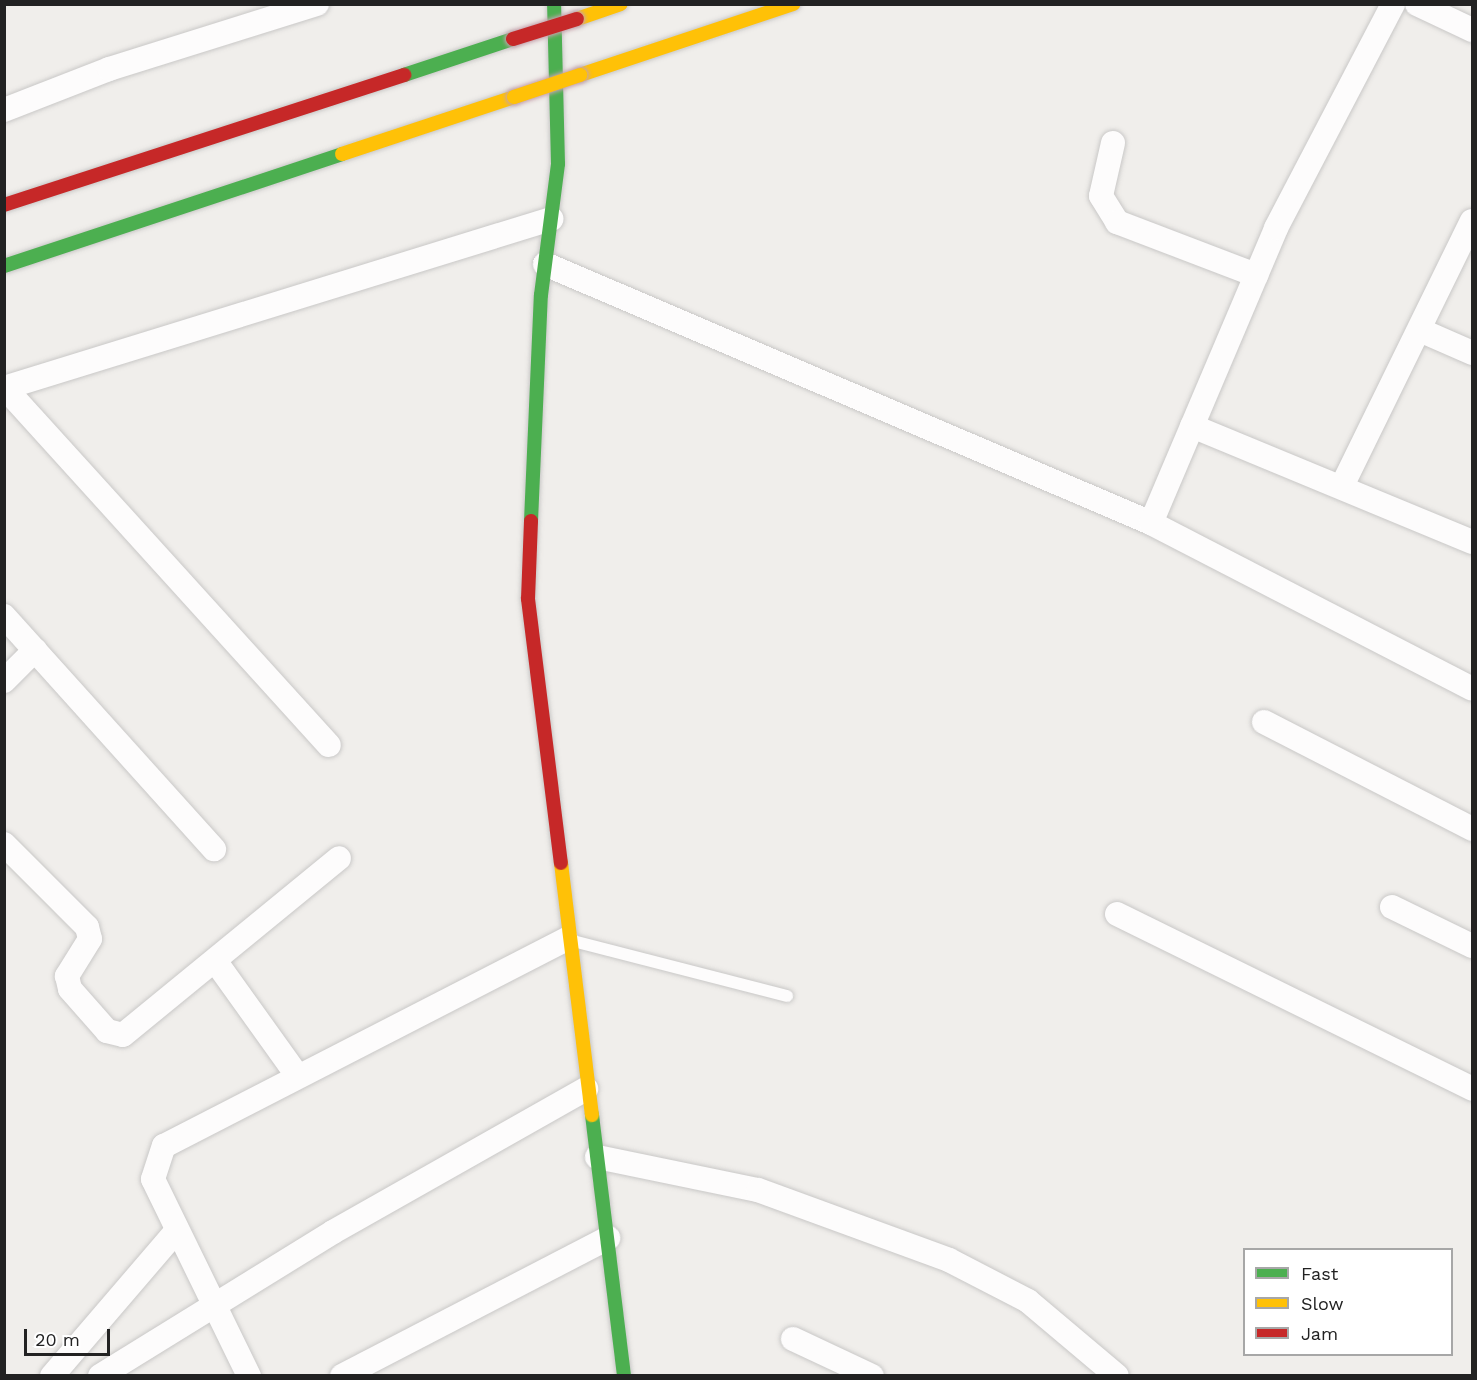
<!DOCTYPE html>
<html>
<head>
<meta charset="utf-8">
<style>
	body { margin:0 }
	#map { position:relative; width:1477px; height:1380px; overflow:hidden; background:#f0eeeb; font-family:"Work Sans",sans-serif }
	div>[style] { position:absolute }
	.roads { filter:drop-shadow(0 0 2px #c9c8c7) drop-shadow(0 0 2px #c9c8c7) }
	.lane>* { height:12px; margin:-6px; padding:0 6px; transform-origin:6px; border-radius:6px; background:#fdfcfc }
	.street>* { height:24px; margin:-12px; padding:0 12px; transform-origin:12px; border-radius:12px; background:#fdfcfc }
	.fast>* { height:14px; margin:-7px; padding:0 7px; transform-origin:7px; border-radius:7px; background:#4caf50 }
	.slow>* { height:14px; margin:-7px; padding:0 7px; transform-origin:7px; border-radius:7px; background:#ffc107 }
	.jam>* { height:14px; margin:-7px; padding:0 7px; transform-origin:7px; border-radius:7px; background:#c62828 }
	.bridges { filter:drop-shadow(0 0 2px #c5a2ac) drop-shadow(0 0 2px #c5a2ac) }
	.slow-bridge>* { height:14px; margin:-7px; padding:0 7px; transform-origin:7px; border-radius:7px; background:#ffc107 }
	.jam-bridge>* { height:14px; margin:-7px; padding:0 7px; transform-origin:7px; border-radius:7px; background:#c62828 }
	span { translate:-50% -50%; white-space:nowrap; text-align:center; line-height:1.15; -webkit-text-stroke:4.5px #fff; paint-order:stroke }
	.frame { position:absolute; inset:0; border:6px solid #222; pointer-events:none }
	.legend { position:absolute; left:1243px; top:1248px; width:210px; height:108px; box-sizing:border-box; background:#fff; border:2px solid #a7a7a7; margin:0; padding:8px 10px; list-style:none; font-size:18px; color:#222 }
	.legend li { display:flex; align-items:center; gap:12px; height:30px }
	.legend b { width:30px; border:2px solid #a7a7a7 }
	.scale { position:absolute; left:24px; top:1329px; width:86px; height:27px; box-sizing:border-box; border:3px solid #222; border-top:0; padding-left:8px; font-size:18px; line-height:21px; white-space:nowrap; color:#222; -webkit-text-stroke:4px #fff; paint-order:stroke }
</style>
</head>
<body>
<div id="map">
	<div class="roads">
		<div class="lane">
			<div style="left:573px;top:941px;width:221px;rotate:14.4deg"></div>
		</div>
		<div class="street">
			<div style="left:1417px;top:4px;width:61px;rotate:25.3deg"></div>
			<div style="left:4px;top:110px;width:113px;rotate:-21.3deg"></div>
			<div style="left:109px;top:69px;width:218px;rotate:-17.4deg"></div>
			<div style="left:1113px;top:143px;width:54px;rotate:102.8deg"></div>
			<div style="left:1101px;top:196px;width:31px;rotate:58deg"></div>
			<div style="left:1117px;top:222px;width:149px;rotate:20.9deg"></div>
			<div style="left:545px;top:264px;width:659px;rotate:23.14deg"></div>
			<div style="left:1151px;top:523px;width:361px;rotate:27.3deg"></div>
			<div style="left:1422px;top:331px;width:55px;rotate:23.7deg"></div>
			<div style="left:4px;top:388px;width:573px;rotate:-17.17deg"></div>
			<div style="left:5px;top:388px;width:482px;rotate:47.8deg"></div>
			<div style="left:1192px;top:426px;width:303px;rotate:22.5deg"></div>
			<div style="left:1342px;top:486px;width:295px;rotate:-63.9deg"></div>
			<div style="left:1151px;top:523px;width:320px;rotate:-67deg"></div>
			<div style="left:1276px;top:228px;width:253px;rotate:-62.4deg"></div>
			<div style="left:4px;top:616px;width:314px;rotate:48deg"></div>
			<div style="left:4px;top:681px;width:44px;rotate:-45deg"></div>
			<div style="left:1264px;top:722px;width:234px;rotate:27.2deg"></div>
			<div style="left:4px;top:844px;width:117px;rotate:45deg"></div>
			<div style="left:87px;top:927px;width:12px;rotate:76deg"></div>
			<div style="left:90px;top:939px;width:44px;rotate:121.9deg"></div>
			<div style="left:67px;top:976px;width:13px;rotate:77deg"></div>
			<div style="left:70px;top:989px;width:56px;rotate:48.6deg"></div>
			<div style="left:107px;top:1031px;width:16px;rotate:14deg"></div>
			<div style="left:123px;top:1035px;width:279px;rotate:-39.3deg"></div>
			<div style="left:1392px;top:907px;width:89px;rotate:26deg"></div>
			<div style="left:1117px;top:914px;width:396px;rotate:26.2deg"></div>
			<div style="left:216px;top:962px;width:139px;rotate:54.4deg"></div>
			<div style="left:597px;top:1157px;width:164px;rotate:11.6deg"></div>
			<div style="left:758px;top:1190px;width:203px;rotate:20.1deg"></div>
			<div style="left:949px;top:1260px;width:89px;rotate:27.4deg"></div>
			<div style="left:1028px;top:1301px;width:116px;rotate:40.1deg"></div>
			<div style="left:793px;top:1339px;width:87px;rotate:25.1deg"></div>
			<div style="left:52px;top:1376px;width:192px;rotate:-49.4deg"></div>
			<div style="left:100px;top:1376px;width:274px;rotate:-31.7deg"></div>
			<div style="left:333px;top:1232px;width:291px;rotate:-29.5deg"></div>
			<div style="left:249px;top:1376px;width:219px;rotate:-116deg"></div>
			<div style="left:153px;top:1179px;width:35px;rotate:-72deg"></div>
			<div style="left:164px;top:1146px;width:452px;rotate:-27.2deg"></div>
			<div style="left:342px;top:1376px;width:300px;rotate:-27.4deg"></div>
		</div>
		<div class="fast">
			<div style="left:404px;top:75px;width:115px;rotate:-18.3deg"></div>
			<div style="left:4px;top:266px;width:356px;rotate:-18.3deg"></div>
			<div style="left:531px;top:521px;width:226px;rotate:-87.5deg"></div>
			<div style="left:541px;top:295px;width:132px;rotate:-82.6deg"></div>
			<div style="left:558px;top:164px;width:160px;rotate:-91.4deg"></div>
			<div style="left:592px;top:1115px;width:263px;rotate:83deg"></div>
		</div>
		<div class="slow">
			<div style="left:577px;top:19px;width:46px;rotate:-18.8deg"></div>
			<div style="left:580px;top:75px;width:225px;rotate:-18.4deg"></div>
			<div style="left:342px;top:154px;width:181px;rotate:-18.3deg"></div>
			<div style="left:561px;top:863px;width:254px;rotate:83deg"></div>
		</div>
		<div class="jam">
			<div style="left:4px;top:205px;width:421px;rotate:-18deg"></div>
			<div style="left:531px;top:521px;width:78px;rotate:92.2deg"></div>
			<div style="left:528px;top:599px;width:266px;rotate:82.9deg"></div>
		</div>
	</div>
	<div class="bridges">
		<div class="slow-bridge">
			<div style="left:514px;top:97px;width:70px;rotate:-18.4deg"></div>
		</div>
		<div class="jam-bridge">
			<div style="left:513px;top:39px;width:67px;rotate:-17.4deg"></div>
		</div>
	</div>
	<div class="frame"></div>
	<ul class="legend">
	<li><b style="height:8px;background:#4caf50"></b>Fast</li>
	<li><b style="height:8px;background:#ffc107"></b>Slow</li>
	<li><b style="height:8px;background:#c62828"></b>Jam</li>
	</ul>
	<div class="scale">20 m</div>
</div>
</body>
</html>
